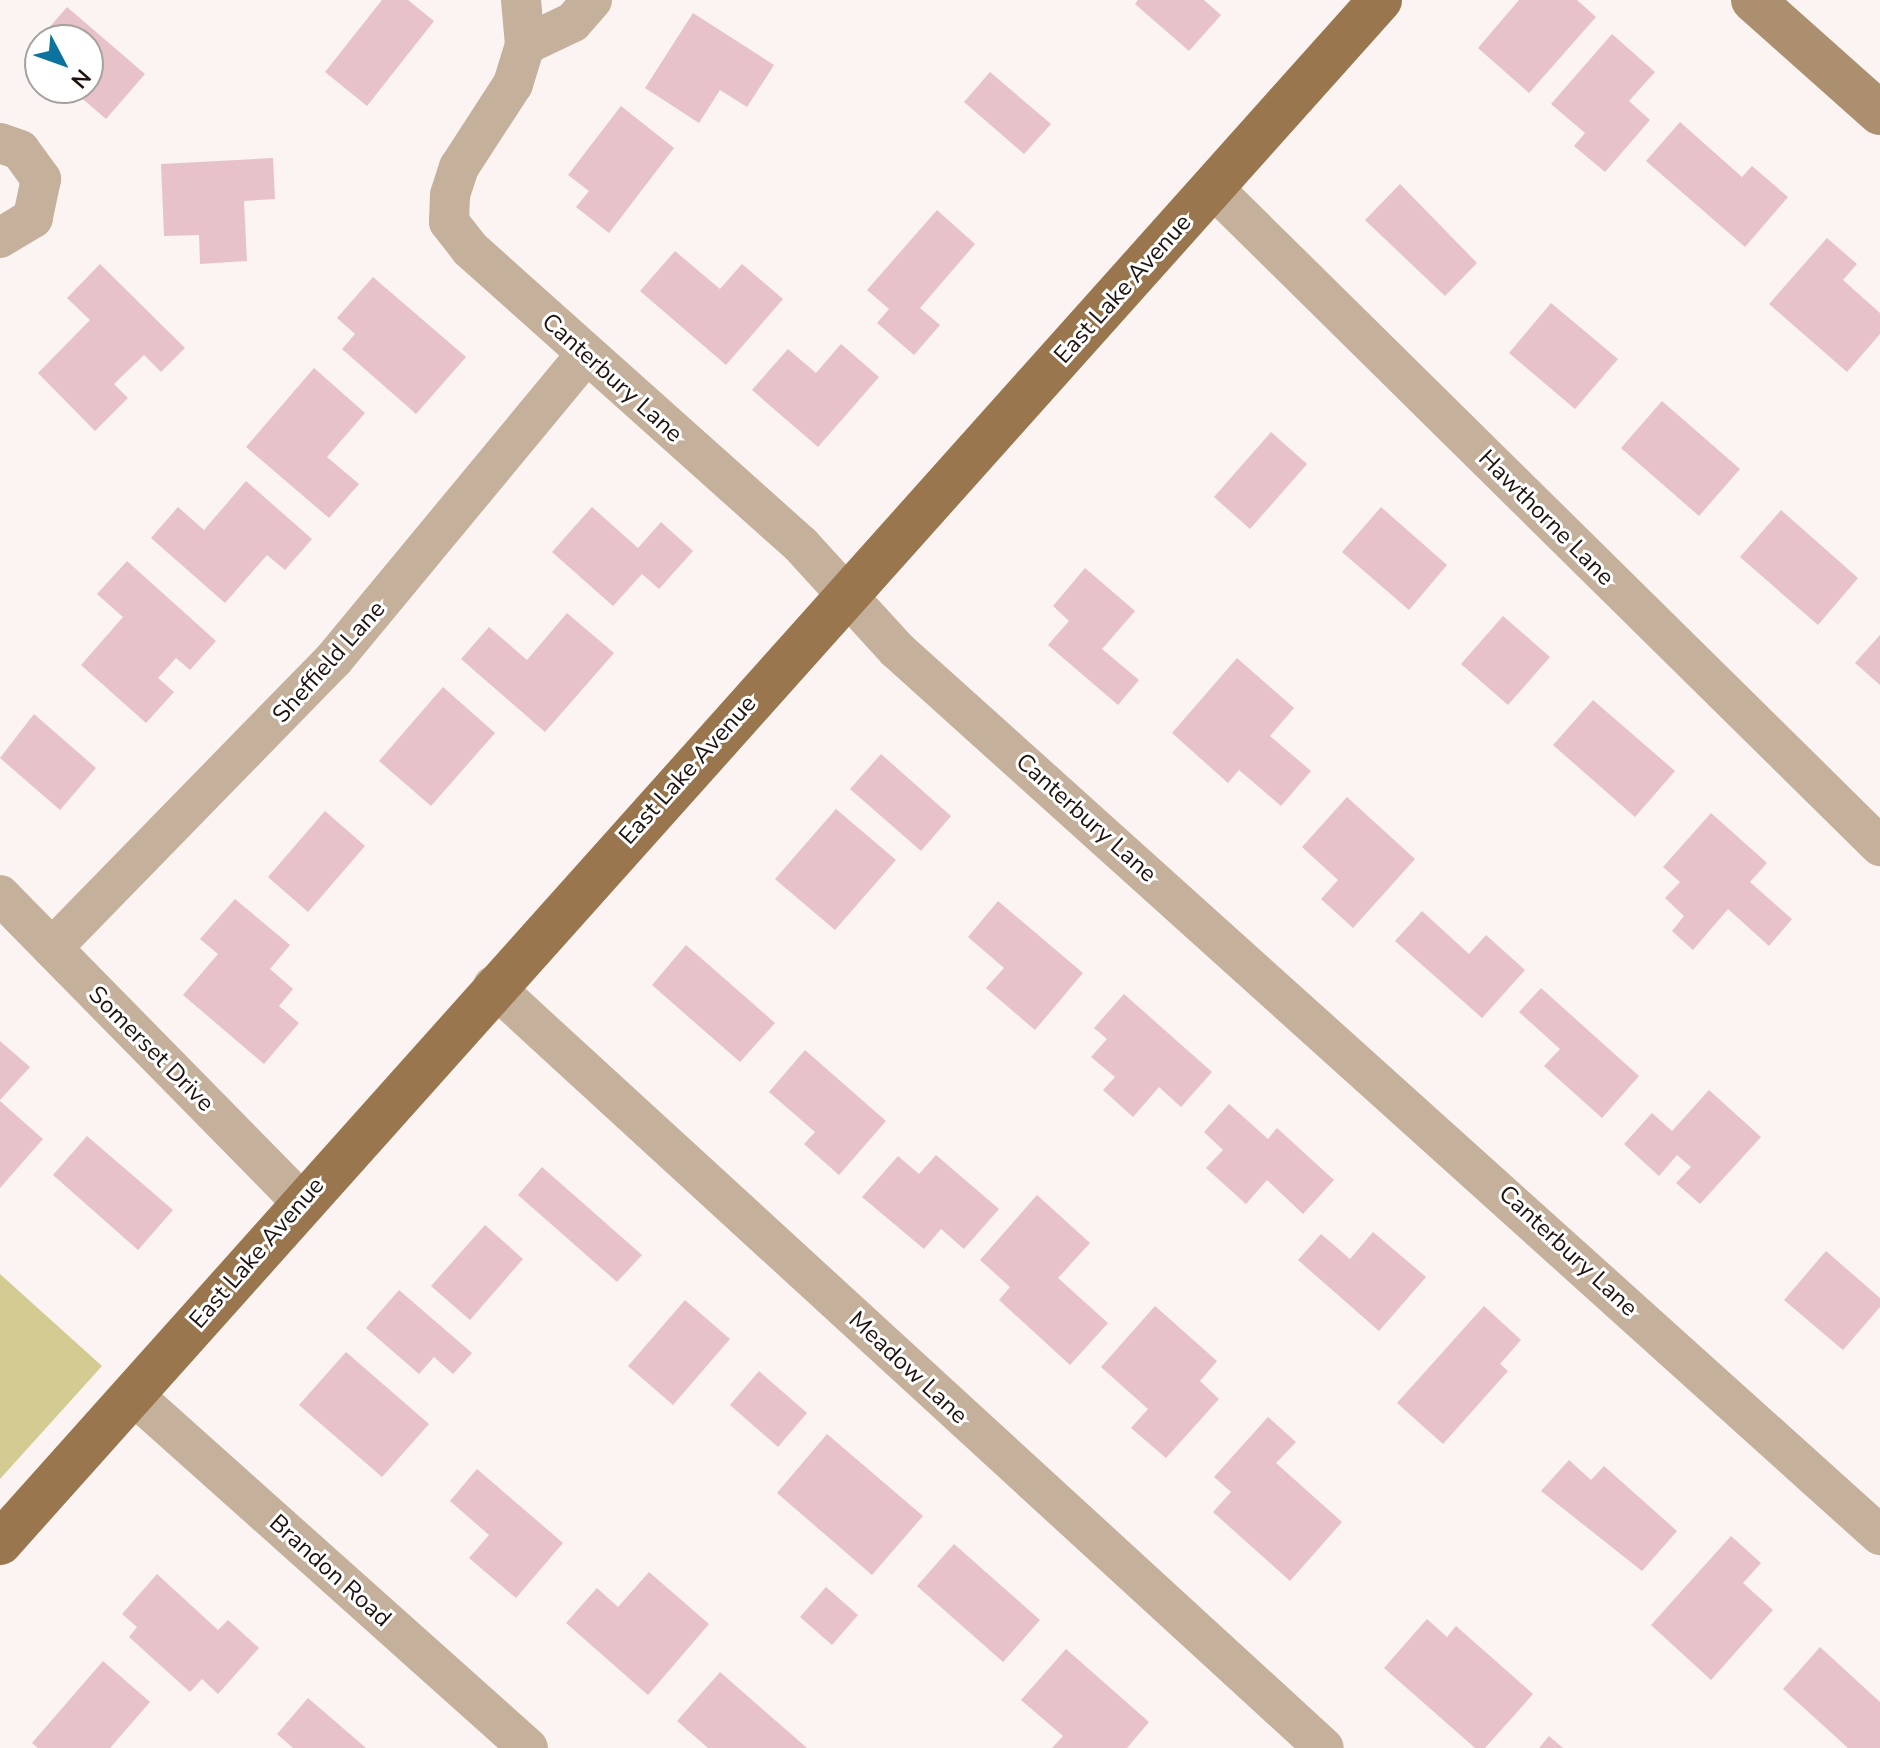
<!DOCTYPE html>
<html>
<head>
<meta charset="utf-8">
<style>
	body { margin:0 }
	#map { position:relative; width:1880px; height:1748px; overflow:hidden; background:#fbf4f2; font-family:"Nunito Sans",sans-serif }
	div>[style] { position:absolute }
	.green>* { inset:0; background:#d3cb92 }
	.building>* { inset:0; background:#e7c2c9 }
	.street>* { height:40px; margin:-20px; padding:0 20px; transform-origin:20px; border-radius:20px; background:#c5b19b }
	.secondary>* { height:44px; margin:-22px; padding:0 22px; transform-origin:22px; border-radius:22px; background:#ac8f6f }
	.primary>* { height:44px; margin:-22px; padding:0 22px; transform-origin:22px; border-radius:22px; background:#9a764f }
	span { translate:-50% -50%; white-space:nowrap; text-align:center; line-height:1.15; -webkit-text-stroke:6px #fff; paint-order:stroke }
	.street-label { font-size:24px; color:#1f130f }
	.north { position:absolute; left:24px; top:24px; width:80px; height:80px; box-sizing:border-box; background:#fff; border:2px solid #a5a19f; border-radius:50%; rotate:131deg; font-size:22px; font-weight:700; line-height:32px; text-align:center; color:#1f130f }
	.north::after { content:''; display:block; margin:auto; width:28px; height:36px; background:#0c729e; clip-path:polygon(50% 0,100% 100%,50% 72%,0 100%) }
</style>
</head>
<body>
<div id="map">
	<div class="green">
		<div style="clip-path:polygon(0 1274px,102px 1366px,0 1479px)"></div>
	</div>
	<div class="building">
		<div style="clip-path:polygon(382px 0,408px 0,434px 21px,367px 106px,325px 72px)"></div>
		<div style="clip-path:polygon(1138px 0,1204px 0,1221px 15px,1189px 51px,1135px 4px)"></div>
		<div style="clip-path:polygon(1519px 0,1577px 0,1596px 17px,1529px 93px,1478px 48px)"></div>
		<div style="clip-path:polygon(67px 7px,145px 74px,106px 119px,70px 88px,88px 88px,88px 40px,40px 40px,40px 62px,28px 52px)"></div>
		<div style="clip-path:polygon(693px 13px,774px 65px,747px 107px,720px 90px,699px 123px,645px 88px)"></div>
		<div style="clip-path:polygon(1612px 34px,1655px 72px,1629px 101px,1650px 120px,1605px 172px,1574px 146px,1585px 133px,1551px 104px)"></div>
		<div style="clip-path:polygon(990px 72px,1051px 124px,1024px 154px,964px 102px)"></div>
		<div style="clip-path:polygon(621px 106px,674px 148px,609px 233px,576px 207px,589px 191px,568px 175px)"></div>
		<div style="clip-path:polygon(1680px 122px,1742px 177px,1752px 166px,1788px 197px,1745px 247px,1646px 161px)"></div>
		<div style="clip-path:polygon(273px 158px,275px 199px,244px 201px,247px 261px,200px 264px,199px 235px,164px 236px,161px 164px)"></div>
		<div style="clip-path:polygon(1400px 184px,1477px 263px,1445px 296px,1365px 220px)"></div>
		<div style="clip-path:polygon(937px 210px,975px 244px,920px 308px,940px 325px,914px 355px,877px 323px,889px 309px,867px 290px)"></div>
		<div style="clip-path:polygon(1827px 238px,1857px 264px,1843px 280px,1880px 313px,1880px 334px,1847px 372px,1769px 304px)"></div>
		<div style="clip-path:polygon(675px 251px,720px 289px,742px 264px,783px 299px,726px 365px,640px 291px)"></div>
		<div style="clip-path:polygon(100px 264px,185px 348px,161px 372px,144px 355px,114px 384px,128px 398px,95px 431px,38px 373px,90px 320px,67px 298px)"></div>
		<div style="clip-path:polygon(373px 277px,466px 357px,416px 414px,342px 349px,355px 334px,337px 318px)"></div>
		<div style="clip-path:polygon(1551px 303px,1618px 359px,1575px 409px,1509px 353px)"></div>
		<div style="clip-path:polygon(841px 344px,879px 377px,818px 447px,752px 390px,788px 349px,816px 373px)"></div>
		<div style="clip-path:polygon(314px 368px,365px 413px,327px 457px,359px 484px,329px 518px,246px 447px)"></div>
		<div style="clip-path:polygon(1662px 401px,1740px 469px,1699px 516px,1621px 448px)"></div>
		<div style="clip-path:polygon(1271px 432px,1307px 464px,1250px 529px,1214px 497px)"></div>
		<div style="clip-path:polygon(246px 481px,312px 539px,285px 570px,267px 555px,225px 603px,151px 538px,178px 507px,204px 530px)"></div>
		<div style="clip-path:polygon(592px 507px,638px 548px,661px 522px,693px 551px,659px 589px,642px 574px,613px 606px,552px 552px)"></div>
		<div style="clip-path:polygon(1381px 507px,1447px 565px,1409px 610px,1342px 552px)"></div>
		<div style="clip-path:polygon(1781px 510px,1858px 578px,1818px 625px,1740px 557px)"></div>
		<div style="clip-path:polygon(127px 561px,216px 641px,190px 670px,176px 658px,158px 678px,174px 692px,146px 723px,81px 665px,123px 617px,97px 594px)"></div>
		<div style="clip-path:polygon(1085px 568px,1135px 611px,1102px 649px,1139px 680px,1118px 705px,1048px 645px,1069px 621px,1053px 606px)"></div>
		<div style="clip-path:polygon(567px 613px,614px 653px,545px 732px,461px 659px,489px 627px,527px 660px)"></div>
		<div style="clip-path:polygon(1503px 616px,1550px 657px,1508px 705px,1461px 664px)"></div>
		<div style="clip-path:polygon(1880px 635px,1880px 685px,1855px 663px)"></div>
		<div style="clip-path:polygon(1237px 658px,1294px 708px,1270px 736px,1311px 771px,1281px 806px,1239px 770px,1228px 783px,1172px 733px)"></div>
		<div style="clip-path:polygon(443px 687px,495px 733px,431px 806px,379px 761px)"></div>
		<div style="clip-path:polygon(1593px 700px,1675px 771px,1635px 817px,1553px 745px)"></div>
		<div style="clip-path:polygon(34px 714px,96px 768px,60px 810px,0 758px)"></div>
		<div style="clip-path:polygon(881px 754px,951px 816px,921px 851px,850px 789px)"></div>
		<div style="clip-path:polygon(1347px 797px,1415px 859px,1353px 928px,1321px 899px,1338px 880px,1302px 847px)"></div>
		<div style="clip-path:polygon(836px 809px,896px 860px,835px 930px,775px 879px)"></div>
		<div style="clip-path:polygon(325px 811px,365px 846px,308px 912px,268px 877px)"></div>
		<div style="clip-path:polygon(1711px 813px,1767px 863px,1750px 882px,1792px 919px,1769px 946px,1728px 909px,1693px 950px,1672px 931px,1684px 916px,1665px 898px,1680px 882px,1663px 867px)"></div>
		<div style="clip-path:polygon(235px 899px,290px 945px,270px 969px,293px 989px,279px 1006px,299px 1023px,264px 1064px,183px 995px,218px 954px,200px 939px)"></div>
		<div style="clip-path:polygon(998px 901px,1083px 973px,1035px 1030px,986px 988px,1004px 968px,968px 937px)"></div>
		<div style="clip-path:polygon(1422px 911px,1469px 954px,1486px 935px,1525px 970px,1482px 1018px,1395px 941px)"></div>
		<div style="clip-path:polygon(686px 945px,775px 1023px,740px 1062px,652px 985px)"></div>
		<div style="clip-path:polygon(1541px 988px,1639px 1076px,1602px 1118px,1544px 1066px,1560px 1049px,1519px 1012px)"></div>
		<div style="clip-path:polygon(1124px 994px,1212px 1072px,1181px 1107px,1159px 1087px,1133px 1117px,1103px 1090px,1115px 1077px,1091px 1057px,1107px 1039px,1094px 1028px)"></div>
		<div style="clip-path:polygon(0 1041px,30px 1067px,0 1100px)"></div>
		<div style="clip-path:polygon(805px 1050px,886px 1121px,839px 1175px,804px 1144px,815px 1132px,769px 1092px)"></div>
		<div style="clip-path:polygon(1709px 1090px,1761px 1137px,1700px 1204px,1676px 1183px,1691px 1167px,1677px 1155px,1659px 1176px,1624px 1144px,1652px 1113px,1672px 1131px)"></div>
		<div style="clip-path:polygon(0 1101px,43px 1139px,0 1188px)"></div>
		<div style="clip-path:polygon(1229px 1104px,1268px 1139px,1277px 1128px,1334px 1180px,1303px 1214px,1267px 1180px,1246px 1204px,1206px 1168px,1223px 1150px,1204px 1132px)"></div>
		<div style="clip-path:polygon(87px 1136px,173px 1210px,138px 1250px,53px 1175px)"></div>
		<div style="clip-path:polygon(936px 1155px,999px 1209px,964px 1249px,941px 1229px,924px 1249px,862px 1197px,898px 1156px,919px 1174px)"></div>
		<div style="clip-path:polygon(542px 1167px,642px 1255px,617px 1282px,518px 1195px)"></div>
		<div style="clip-path:polygon(1037px 1195px,1090px 1243px,1058px 1278px,1108px 1323px,1070px 1365px,999px 1300px,1010px 1287px,980px 1260px)"></div>
		<div style="clip-path:polygon(485px 1225px,523px 1259px,470px 1320px,431px 1286px)"></div>
		<div style="clip-path:polygon(1373px 1232px,1426px 1277px,1379px 1331px,1298px 1260px,1321px 1234px,1350px 1259px)"></div>
		<div style="clip-path:polygon(1826px 1251px,1880px 1298px,1880px 1307px,1843px 1350px,1784px 1300px)"></div>
		<div style="clip-path:polygon(399px 1290px,472px 1353px,453px 1374px,434px 1357px,419px 1374px,366px 1328px)"></div>
		<div style="clip-path:polygon(685px 1300px,730px 1339px,673px 1405px,628px 1366px)"></div>
		<div style="clip-path:polygon(1155px 1306px,1217px 1361px,1200px 1381px,1219px 1399px,1166px 1458px,1131px 1428px,1148px 1409px,1101px 1367px)"></div>
		<div style="clip-path:polygon(1484px 1306px,1521px 1340px,1500px 1364px,1508px 1371px,1443px 1444px,1397px 1403px)"></div>
		<div style="clip-path:polygon(346px 1352px,429px 1424px,382px 1477px,299px 1405px)"></div>
		<div style="clip-path:polygon(759px 1371px,807px 1413px,778px 1447px,730px 1405px)"></div>
		<div style="clip-path:polygon(1268px 1417px,1296px 1442px,1276px 1463px,1342px 1522px,1290px 1581px,1213px 1512px,1231px 1492px,1214px 1477px)"></div>
		<div style="clip-path:polygon(827px 1434px,923px 1516px,872px 1575px,777px 1493px)"></div>
		<div style="clip-path:polygon(1569px 1460px,1591px 1480px,1604px 1466px,1677px 1531px,1642px 1571px,1541px 1491px)"></div>
		<div style="clip-path:polygon(477px 1469px,563px 1543px,516px 1598px,469px 1558px,489px 1535px,450px 1501px)"></div>
		<div style="clip-path:polygon(1731px 1536px,1761px 1563px,1743px 1583px,1773px 1610px,1711px 1680px,1651px 1625px)"></div>
		<div style="clip-path:polygon(954px 1544px,1040px 1620px,1003px 1662px,917px 1586px)"></div>
		<div style="clip-path:polygon(649px 1572px,709px 1624px,648px 1695px,566px 1623px,597px 1588px,618px 1607px)"></div>
		<div style="clip-path:polygon(157px 1574px,218px 1630px,228px 1620px,259px 1648px,218px 1694px,202px 1679px,190px 1692px,129px 1637px,137px 1627px,122px 1614px)"></div>
		<div style="clip-path:polygon(826px 1587px,858px 1615px,832px 1645px,800px 1617px)"></div>
		<div style="clip-path:polygon(1427px 1619px,1447px 1637px,1456px 1626px,1533px 1694px,1485px 1748px,1475px 1748px,1384px 1668px)"></div>
		<div style="clip-path:polygon(1820px 1647px,1880px 1702px,1880px 1748px,1848px 1748px,1783px 1689px)"></div>
		<div style="clip-path:polygon(1066px 1649px,1149px 1722px,1127px 1748px,1052px 1748px,1063px 1736px,1021px 1700px)"></div>
		<div style="clip-path:polygon(103px 1661px,150px 1702px,110px 1748px,38px 1748px,32px 1743px)"></div>
		<div style="clip-path:polygon(720px 1672px,807px 1748px,708px 1748px,677px 1721px)"></div>
		<div style="clip-path:polygon(308px 1698px,366px 1748px,293px 1748px,277px 1734px)"></div>
		<div style="clip-path:polygon(1549px 1736px,1563px 1748px,1539px 1748px)"></div>
	</div>
	<div class="street">
		<div style="left:521px;top:0;width:45px;rotate:84.9deg"></div>
		<div style="left:525px;top:45px;width:41px;rotate:107.1deg"></div>
		<div style="left:513px;top:84px;width:99px;rotate:123deg"></div>
		<div style="left:459px;top:167px;width:29px;rotate:108deg"></div>
		<div style="left:450px;top:195px;width:27px;rotate:92deg"></div>
		<div style="left:449px;top:222px;width:34px;rotate:52deg"></div>
		<div style="left:470px;top:249px;width:444px;rotate:41.8deg"></div>
		<div style="left:801px;top:545px;width:142px;rotate:47.6deg"></div>
		<div style="left:897px;top:650px;width:1323px;rotate:42deg"></div>
		<div style="left:525px;top:45px;width:53px;rotate:-25.6deg"></div>
		<div style="left:573px;top:22px;width:29px;rotate:-49deg"></div>
		<div style="left:0;top:143px;width:21px;rotate:19deg"></div>
		<div style="left:20px;top:150px;width:36px;rotate:54deg"></div>
		<div style="left:41px;top:179px;width:40px;rotate:102deg"></div>
		<div style="left:33px;top:218px;width:39px;rotate:149deg"></div>
		<div style="left:1214px;top:189px;width:936px;rotate:44.61deg"></div>
		<div style="left:0;top:895px;width:431px;rotate:45.5deg"></div>
		<div style="left:52px;top:948px;width:404px;rotate:-45.7deg"></div>
		<div style="left:334px;top:659px;width:393px;rotate:-50.4deg"></div>
		<div style="left:493px;top:986px;width:1127px;rotate:42.52deg"></div>
		<div style="left:132px;top:1394px;width:531px;rotate:41.79deg"></div>
	</div>
	<div class="secondary">
		<div style="left:1753px;top:0;width:170px;rotate:41.7deg"></div>
	</div>
	<div class="primary">
		<div style="left:0;top:1543px;width:2070px;rotate:-48.19deg"></div>
	</div>
	<div class="street-label">
		<span style="left:1123px;top:289px;rotate:-48deg">East Lake Avenue</span>
		<span style="left:612px;top:378px;rotate:42deg">Canterbury Lane</span>
		<span style="left:1546px;top:518px;rotate:45deg">Hawthorne Lane</span>
		<span style="left:329px;top:662px;rotate:-48deg">Sheffield Lane</span>
		<span style="left:688px;top:770px;rotate:-48deg">East Lake Avenue</span>
		<span style="left:1086px;top:818px;rotate:42deg">Canterbury Lane</span>
		<span style="left:151px;top:1049px;rotate:45deg">Somerset Drive</span>
		<span style="left:1568px;top:1251px;rotate:43deg">Canterbury Lane</span>
		<span style="left:257px;top:1253px;rotate:-49deg">East Lake Avenue</span>
		<span style="left:908px;top:1368px;rotate:43deg">Meadow Lane</span>
		<span style="left:330px;top:1571px;rotate:42deg">Brandon Road</span>
	</div>
	<div class="north">N</div>
</div>
</body>
</html>
